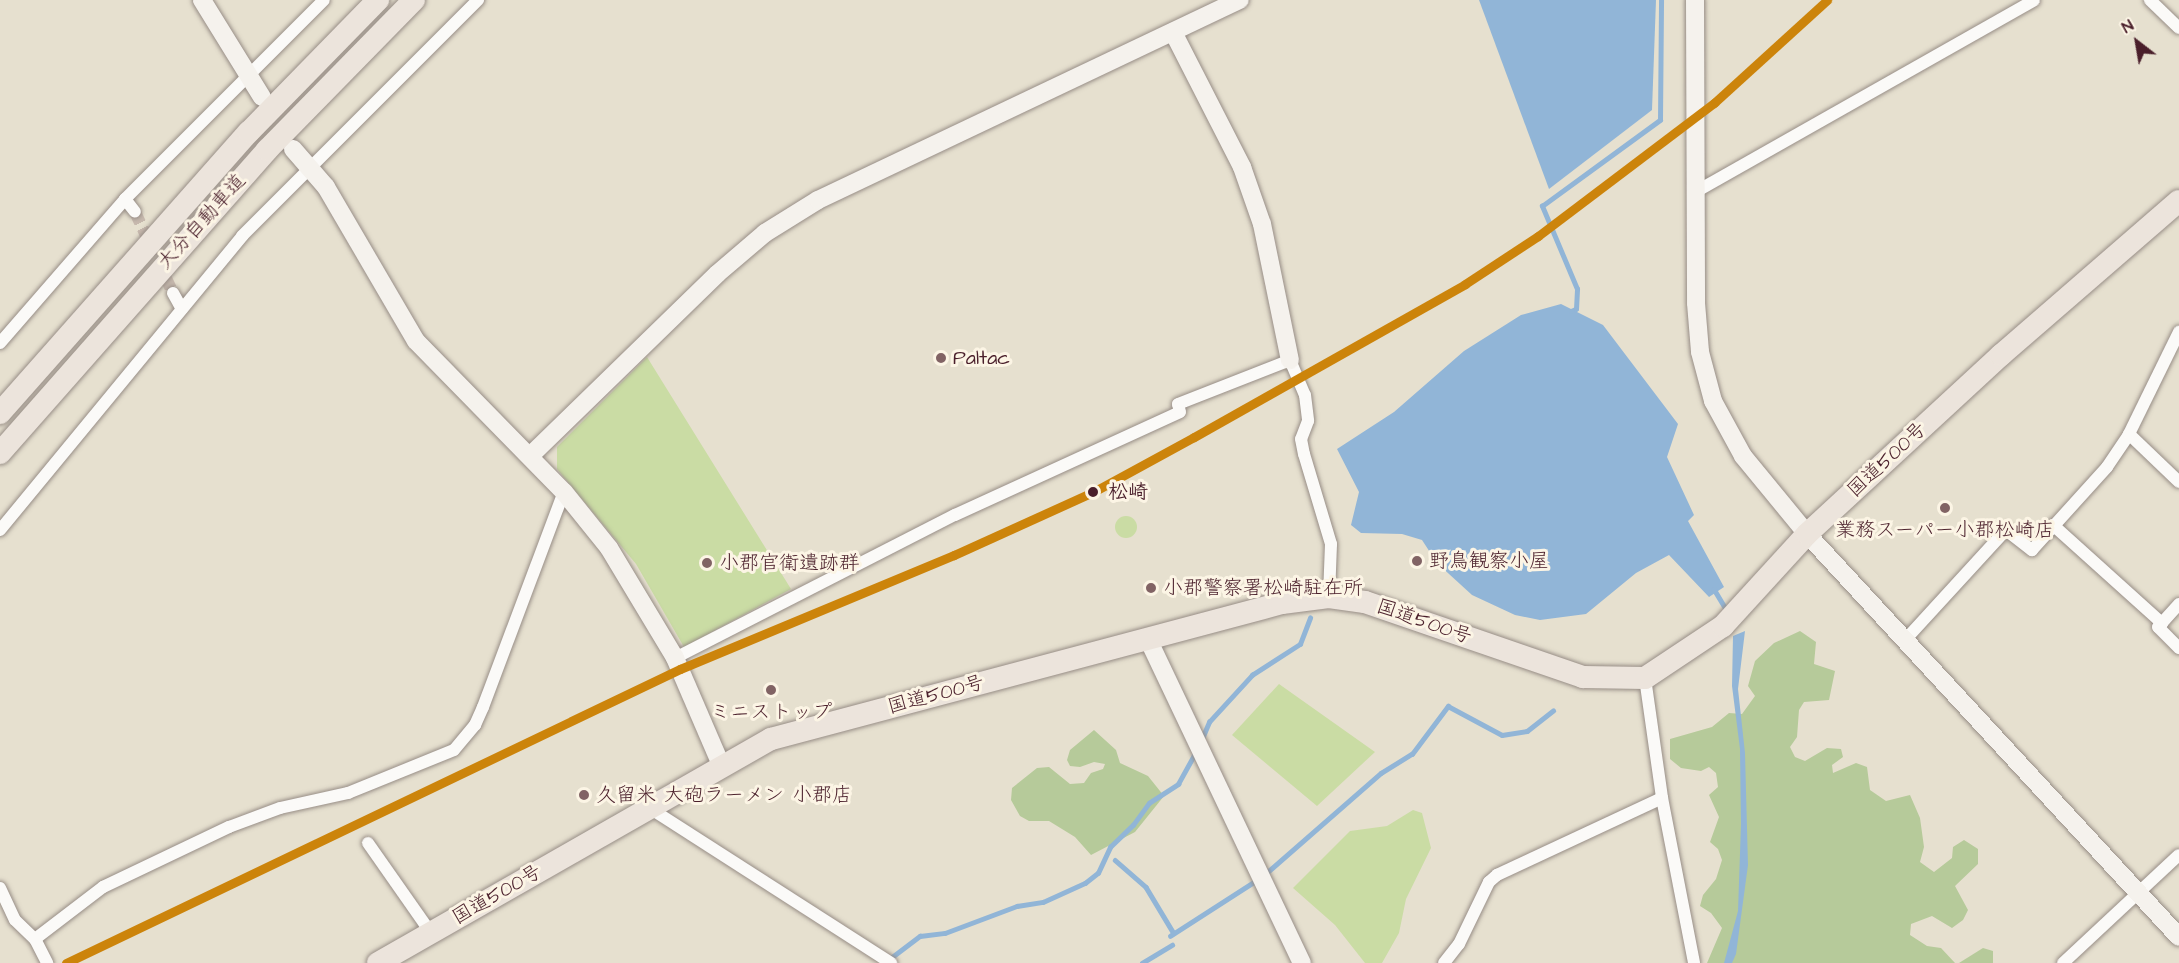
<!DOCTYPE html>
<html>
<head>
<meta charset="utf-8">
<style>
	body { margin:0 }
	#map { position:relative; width:2179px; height:963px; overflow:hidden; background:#e6e0cf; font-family:"Architects Daughter","Klee One",sans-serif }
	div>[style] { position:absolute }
	.green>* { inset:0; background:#cadca4 }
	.round { border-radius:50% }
	.forest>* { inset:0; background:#b6ca9a }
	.water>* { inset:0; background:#91b5d7 }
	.stream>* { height:4.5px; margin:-2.25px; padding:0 2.25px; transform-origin:2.25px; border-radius:2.25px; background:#91b5d7 }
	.street-tunnel>* { height:12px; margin-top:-6px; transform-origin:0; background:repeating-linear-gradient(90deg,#c7b9ae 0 12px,transparent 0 18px) }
	.roads { filter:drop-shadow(0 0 2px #978d86) drop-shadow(0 0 2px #978d86) }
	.street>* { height:12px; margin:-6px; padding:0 6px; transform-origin:6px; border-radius:6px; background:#fbfaf8 }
	.secondary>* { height:18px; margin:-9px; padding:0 9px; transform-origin:9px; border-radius:9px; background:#f5f2ed }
	.highway>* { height:22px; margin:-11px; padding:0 11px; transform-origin:11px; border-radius:11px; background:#ece4dc }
	.rail-1>* { height:9px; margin:-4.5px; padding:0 4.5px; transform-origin:4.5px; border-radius:4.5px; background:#cc840b }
	.dots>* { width:16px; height:16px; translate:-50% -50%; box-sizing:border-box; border:3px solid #fcf5e5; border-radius:50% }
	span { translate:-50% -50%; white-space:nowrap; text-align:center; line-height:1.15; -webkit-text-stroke:6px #fcf5e5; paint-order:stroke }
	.street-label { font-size:20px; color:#4a1f2b }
	.poi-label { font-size:20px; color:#4a1f2b }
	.left { translate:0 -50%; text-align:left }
	.stop-label { font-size:20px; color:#4a1f2b; font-weight:700 }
	.north { position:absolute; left:2107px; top:12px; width:60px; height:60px; -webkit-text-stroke:4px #fcf5e5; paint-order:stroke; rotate:329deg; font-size:16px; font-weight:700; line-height:24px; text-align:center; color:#4a1f2b }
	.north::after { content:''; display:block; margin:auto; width:21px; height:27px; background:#4a1f2b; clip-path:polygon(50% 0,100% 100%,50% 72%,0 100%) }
</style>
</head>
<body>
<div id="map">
	<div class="green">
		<div style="clip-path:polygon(647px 357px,791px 589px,684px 647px,636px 564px,557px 469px,557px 447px)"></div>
		<div class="round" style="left:1115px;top:516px;width:22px;height:22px"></div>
		<div style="clip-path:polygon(1279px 684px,1375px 752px,1317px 806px,1232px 735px)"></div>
		<div style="clip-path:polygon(1413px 810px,1422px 813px,1431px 848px,1406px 899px,1399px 933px,1382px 963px,1365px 963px,1335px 925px,1293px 888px,1350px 831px,1387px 826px)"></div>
	</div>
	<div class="forest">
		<div style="clip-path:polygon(1800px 631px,1816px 642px,1814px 664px,1835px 671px,1829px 700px,1804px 702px,1799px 710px,1797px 737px,1790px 747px,1795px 757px,1805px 761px,1827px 748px,1841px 749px,1843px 757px,1832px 765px,1833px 773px,1856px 763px,1867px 767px,1870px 790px,1886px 801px,1910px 795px,1920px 818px,1924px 847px,1920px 862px,1934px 872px,1952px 858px,1953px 847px,1964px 840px,1978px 849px,1978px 864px,1955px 886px,1968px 910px,1963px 920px,1952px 928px,1932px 916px,1911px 924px,1910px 935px,1927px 946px,1941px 948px,1955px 963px,1707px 963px,1722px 928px,1711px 913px,1700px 906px,1703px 895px,1716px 879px,1722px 860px,1718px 849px,1710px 842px,1719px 817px,1709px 795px,1718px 787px,1716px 773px,1709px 767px,1701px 771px,1681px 768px,1670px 759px,1670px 739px,1712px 727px,1729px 713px,1742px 714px,1755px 696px,1748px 686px,1755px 661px,1774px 643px)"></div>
		<div style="clip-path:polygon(1094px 730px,1116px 750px,1120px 763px,1148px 776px,1164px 796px,1135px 832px,1091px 855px,1075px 837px,1049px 821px,1029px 821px,1020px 816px,1011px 800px,1012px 788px,1037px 768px,1049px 767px,1070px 784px,1084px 783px,1091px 773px,1103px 769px,1105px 764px,1094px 762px,1080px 767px,1070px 766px,1067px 760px,1070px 750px)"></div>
		<div style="clip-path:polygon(1983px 948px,1993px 951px,1993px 963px,1959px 963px)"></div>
	</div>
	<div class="water">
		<div style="clip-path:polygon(1479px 0,1656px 0,1652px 110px,1549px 189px)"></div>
		<div style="clip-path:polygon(1561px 304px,1603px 325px,1678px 424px,1667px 457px,1694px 515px,1688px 521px,1724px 587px,1709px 597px,1669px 555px,1636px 573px,1586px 614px,1540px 620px,1515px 615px,1472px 595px,1437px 563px,1422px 540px,1402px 534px,1361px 533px,1351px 525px,1359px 492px,1337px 449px,1394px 412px,1464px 351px,1521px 315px)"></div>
		<div style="clip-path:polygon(1745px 631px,1738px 689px,1745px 753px,1748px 865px,1736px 954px,1732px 963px,1724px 963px,1738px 911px,1741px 824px,1740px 749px,1732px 686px,1733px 636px)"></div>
	</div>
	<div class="stream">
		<div style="left:1571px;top:311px;width:5px;rotate:-22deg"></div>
		<div style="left:1576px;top:309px;width:20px;rotate:-87deg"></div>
		<div style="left:1577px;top:289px;width:90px;rotate:-112.9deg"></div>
		<div style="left:1542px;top:206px;width:146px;rotate:-36.1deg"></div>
		<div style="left:1660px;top:120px;width:120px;rotate:-89.5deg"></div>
		<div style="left:1714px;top:589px;width:27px;rotate:59deg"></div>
		<div style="left:1201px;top:741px;width:21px;rotate:-67deg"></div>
		<div style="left:1209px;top:722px;width:64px;rotate:-47.5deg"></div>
		<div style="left:1252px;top:675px;width:57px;rotate:-32.9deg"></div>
		<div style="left:1300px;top:644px;width:28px;rotate:-69deg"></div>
		<div style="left:1115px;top:860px;width:41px;rotate:41.1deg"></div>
		<div style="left:1146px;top:887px;width:52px;rotate:59deg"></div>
		<div style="left:1264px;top:875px;width:155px;rotate:-41.1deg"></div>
		<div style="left:1381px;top:773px;width:36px;rotate:-32deg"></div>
		<div style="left:1412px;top:754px;width:60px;rotate:-53.1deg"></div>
		<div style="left:1448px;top:706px;width:61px;rotate:28.2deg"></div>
		<div style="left:1502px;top:735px;width:25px;rotate:-9deg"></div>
		<div style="left:1527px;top:731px;width:33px;rotate:-38deg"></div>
		<div style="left:1170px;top:936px;width:103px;rotate:-32.8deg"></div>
		<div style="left:892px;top:957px;width:35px;rotate:-37deg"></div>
		<div style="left:920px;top:936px;width:25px;rotate:-7deg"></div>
		<div style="left:945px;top:933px;width:77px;rotate:-20.6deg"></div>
		<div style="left:1017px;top:906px;width:26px;rotate:-9deg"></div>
		<div style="left:1043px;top:902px;width:46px;rotate:-24.3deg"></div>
		<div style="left:1085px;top:883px;width:16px;rotate:-38deg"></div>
		<div style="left:1098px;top:873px;width:29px;rotate:-65deg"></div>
		<div style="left:1110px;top:847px;width:32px;rotate:-44deg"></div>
		<div style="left:1133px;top:825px;width:27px;rotate:-54deg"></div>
		<div style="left:1149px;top:803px;width:35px;rotate:-33deg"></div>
		<div style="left:1178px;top:784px;width:38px;rotate:-61deg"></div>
		<div style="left:1142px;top:963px;width:35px;rotate:-31deg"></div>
	</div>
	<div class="street-tunnel">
		<div style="left:135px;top:212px;width:89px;rotate:64.9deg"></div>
	</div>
	<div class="roads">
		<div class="street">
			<div style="left:2150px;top:0;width:40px;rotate:44deg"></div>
			<div style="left:1697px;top:191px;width:387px;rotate:-29.5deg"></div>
			<div style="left:125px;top:199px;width:16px;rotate:52deg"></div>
			<div style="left:173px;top:293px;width:18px;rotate:61deg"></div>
			<div style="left:0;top:343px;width:191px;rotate:-49deg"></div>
			<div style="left:125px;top:199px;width:281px;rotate:-45deg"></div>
			<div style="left:2129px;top:434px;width:69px;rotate:43.8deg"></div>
			<div style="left:2053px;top:525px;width:147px;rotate:42deg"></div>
			<div style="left:0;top:530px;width:381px;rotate:-50.5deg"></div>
			<div style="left:242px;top:236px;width:334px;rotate:-45deg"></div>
			<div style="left:2179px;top:604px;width:31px;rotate:132deg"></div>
			<div style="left:2158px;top:627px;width:30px;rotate:45deg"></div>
			<div style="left:1906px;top:639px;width:148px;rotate:-47.5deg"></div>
			<div style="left:2006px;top:530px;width:33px;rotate:38deg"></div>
			<div style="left:2032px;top:550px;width:112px;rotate:-47.9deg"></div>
			<div style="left:2107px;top:467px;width:40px;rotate:-56deg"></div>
			<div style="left:2129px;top:434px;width:114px;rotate:-63.9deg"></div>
			<div style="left:675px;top:658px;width:314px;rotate:-27.1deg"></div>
			<div style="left:955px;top:515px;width:247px;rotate:-24.6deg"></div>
			<div style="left:1180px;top:412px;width:8px;rotate:-104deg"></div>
			<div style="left:1178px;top:404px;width:120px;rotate:-21.4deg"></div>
			<div style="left:1290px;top:360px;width:38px;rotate:67deg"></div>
			<div style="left:1305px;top:395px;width:26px;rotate:83deg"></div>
			<div style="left:1308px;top:421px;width:19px;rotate:111deg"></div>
			<div style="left:1301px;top:439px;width:15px;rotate:79deg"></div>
			<div style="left:1304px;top:454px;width:94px;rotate:73.3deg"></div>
			<div style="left:1331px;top:544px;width:53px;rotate:92.2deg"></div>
			<div style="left:1645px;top:678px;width:121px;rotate:81.9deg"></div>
			<div style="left:1662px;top:798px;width:168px;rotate:79deg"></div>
			<div style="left:648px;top:807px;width:289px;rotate:32.7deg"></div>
			<div style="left:368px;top:843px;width:110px;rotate:55deg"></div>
			<div style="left:0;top:888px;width:35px;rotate:65deg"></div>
			<div style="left:15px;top:920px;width:28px;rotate:44deg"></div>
			<div style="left:35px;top:939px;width:86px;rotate:-37.4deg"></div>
			<div style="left:103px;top:887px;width:140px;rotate:-25.5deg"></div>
			<div style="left:229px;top:827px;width:54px;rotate:-20.4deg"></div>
			<div style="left:280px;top:808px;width:70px;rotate:-12.4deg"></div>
			<div style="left:348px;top:793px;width:114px;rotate:-22.1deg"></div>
			<div style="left:454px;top:750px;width:33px;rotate:-50deg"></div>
			<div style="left:475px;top:725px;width:20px;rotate:-66deg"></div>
			<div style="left:483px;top:707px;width:230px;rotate:-69.4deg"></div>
			<div style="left:35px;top:939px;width:27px;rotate:63deg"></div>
			<div style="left:1444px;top:963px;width:24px;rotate:-52deg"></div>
			<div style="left:1459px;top:944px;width:69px;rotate:-64.2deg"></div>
			<div style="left:1489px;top:882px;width:11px;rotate:-41deg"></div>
			<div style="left:1497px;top:875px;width:182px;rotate:-25deg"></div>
			<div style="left:2063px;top:963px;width:158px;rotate:-43deg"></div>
		</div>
		<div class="secondary">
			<div style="left:202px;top:0;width:114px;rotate:58.3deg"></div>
			<div style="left:1695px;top:0;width:303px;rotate:89.8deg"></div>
			<div style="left:1696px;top:303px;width:49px;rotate:85.3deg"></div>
			<div style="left:1700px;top:352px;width:51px;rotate:75.1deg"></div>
			<div style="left:1713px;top:401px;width:63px;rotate:61.4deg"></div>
			<div style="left:1743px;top:456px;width:101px;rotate:50.6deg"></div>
			<div style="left:1807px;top:534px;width:548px;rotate:47.29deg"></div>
			<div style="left:1173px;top:32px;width:152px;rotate:62.9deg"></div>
			<div style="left:1242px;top:167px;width:60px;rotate:70.7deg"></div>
			<div style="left:1262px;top:224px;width:139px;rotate:78.4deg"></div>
			<div style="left:293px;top:149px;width:50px;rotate:49deg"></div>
			<div style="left:326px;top:187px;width:178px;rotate:59.7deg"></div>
			<div style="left:416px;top:341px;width:211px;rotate:45.6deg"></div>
			<div style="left:564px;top:492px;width:72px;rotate:51.2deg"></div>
			<div style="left:609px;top:548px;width:128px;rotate:59deg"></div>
			<div style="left:675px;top:658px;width:116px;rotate:66.7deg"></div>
			<div style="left:530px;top:456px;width:261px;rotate:-44.2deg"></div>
			<div style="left:717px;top:274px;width:63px;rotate:-40.5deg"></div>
			<div style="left:765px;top:233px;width:62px;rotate:-31.9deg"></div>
			<div style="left:818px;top:200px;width:467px;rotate:-25.4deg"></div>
			<div style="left:1148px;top:639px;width:359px;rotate:64.6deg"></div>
		</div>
		<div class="highway">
			<div style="left:0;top:413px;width:375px;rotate:-48.5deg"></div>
			<div style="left:249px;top:132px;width:185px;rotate:-45.7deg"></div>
			<div style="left:0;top:453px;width:404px;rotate:-48.6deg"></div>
			<div style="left:267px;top:150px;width:210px;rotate:-45.6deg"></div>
			<div style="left:378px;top:963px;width:452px;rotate:-29.7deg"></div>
			<div style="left:771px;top:739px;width:529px;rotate:-14.9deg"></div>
			<div style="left:1282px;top:603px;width:47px;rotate:-7.3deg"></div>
			<div style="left:1329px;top:597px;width:36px;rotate:8deg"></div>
			<div style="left:1365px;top:602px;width:231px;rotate:19deg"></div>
			<div style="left:1583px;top:677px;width:62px;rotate:0.9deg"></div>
			<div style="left:1645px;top:678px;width:94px;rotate:-33.7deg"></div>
			<div style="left:1723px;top:626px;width:125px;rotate:-47.6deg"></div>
			<div style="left:1807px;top:534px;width:264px;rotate:-42.7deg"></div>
			<div style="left:2001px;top:355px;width:235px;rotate:-40.9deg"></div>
		</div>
	</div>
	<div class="rail-1">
		<div style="left:66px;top:963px;width:681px;rotate:-25.59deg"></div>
		<div style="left:680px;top:669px;width:297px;rotate:-22.6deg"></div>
		<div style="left:954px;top:555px;width:155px;rotate:-24.4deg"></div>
		<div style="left:1095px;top:491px;width:113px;rotate:-28.6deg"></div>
		<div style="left:1194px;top:437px;width:311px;rotate:-29.4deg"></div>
		<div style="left:1465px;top:284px;width:87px;rotate:-33.3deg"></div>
		<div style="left:1538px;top:236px;width:221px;rotate:-37.1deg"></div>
		<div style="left:1714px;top:103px;width:153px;rotate:-42.3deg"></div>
	</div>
	<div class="dots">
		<div style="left:941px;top:358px;background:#816364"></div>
		<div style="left:1093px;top:492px;background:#4a1f2b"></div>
		<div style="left:1945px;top:508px;background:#816364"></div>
		<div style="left:1417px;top:561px;background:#816364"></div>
		<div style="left:707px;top:563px;background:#816364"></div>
		<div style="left:1151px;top:588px;background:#816364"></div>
		<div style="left:771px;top:690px;background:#816364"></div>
		<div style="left:584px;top:795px;background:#816364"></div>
	</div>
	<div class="street-label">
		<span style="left:202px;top:222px;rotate:-48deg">大分自動車道</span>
		<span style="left:1887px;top:460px;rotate:-43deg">国道500号</span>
		<span style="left:1424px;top:622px;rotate:19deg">国道500号</span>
		<span style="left:936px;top:695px;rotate:-15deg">国道500号</span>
		<span style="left:497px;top:895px;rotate:-30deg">国道500号</span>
	</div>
	<div class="poi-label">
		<span class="left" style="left:953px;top:358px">Paltac</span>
		<span style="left:1945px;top:530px">業務スーパー小郡松崎店</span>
		<span class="left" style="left:1429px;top:561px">野鳥観察小屋</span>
		<span class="left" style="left:719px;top:563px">小郡官衛遺跡群</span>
		<span class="left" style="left:1163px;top:588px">小郡警察署松崎駐在所</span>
		<span style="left:771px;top:712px">ミニストップ</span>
		<span class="left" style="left:596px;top:795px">久留米 大砲ラーメン 小郡店</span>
	</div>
	<div class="stop-label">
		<span class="left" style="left:1108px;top:492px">松崎</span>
	</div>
	<div class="north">N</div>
</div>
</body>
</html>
